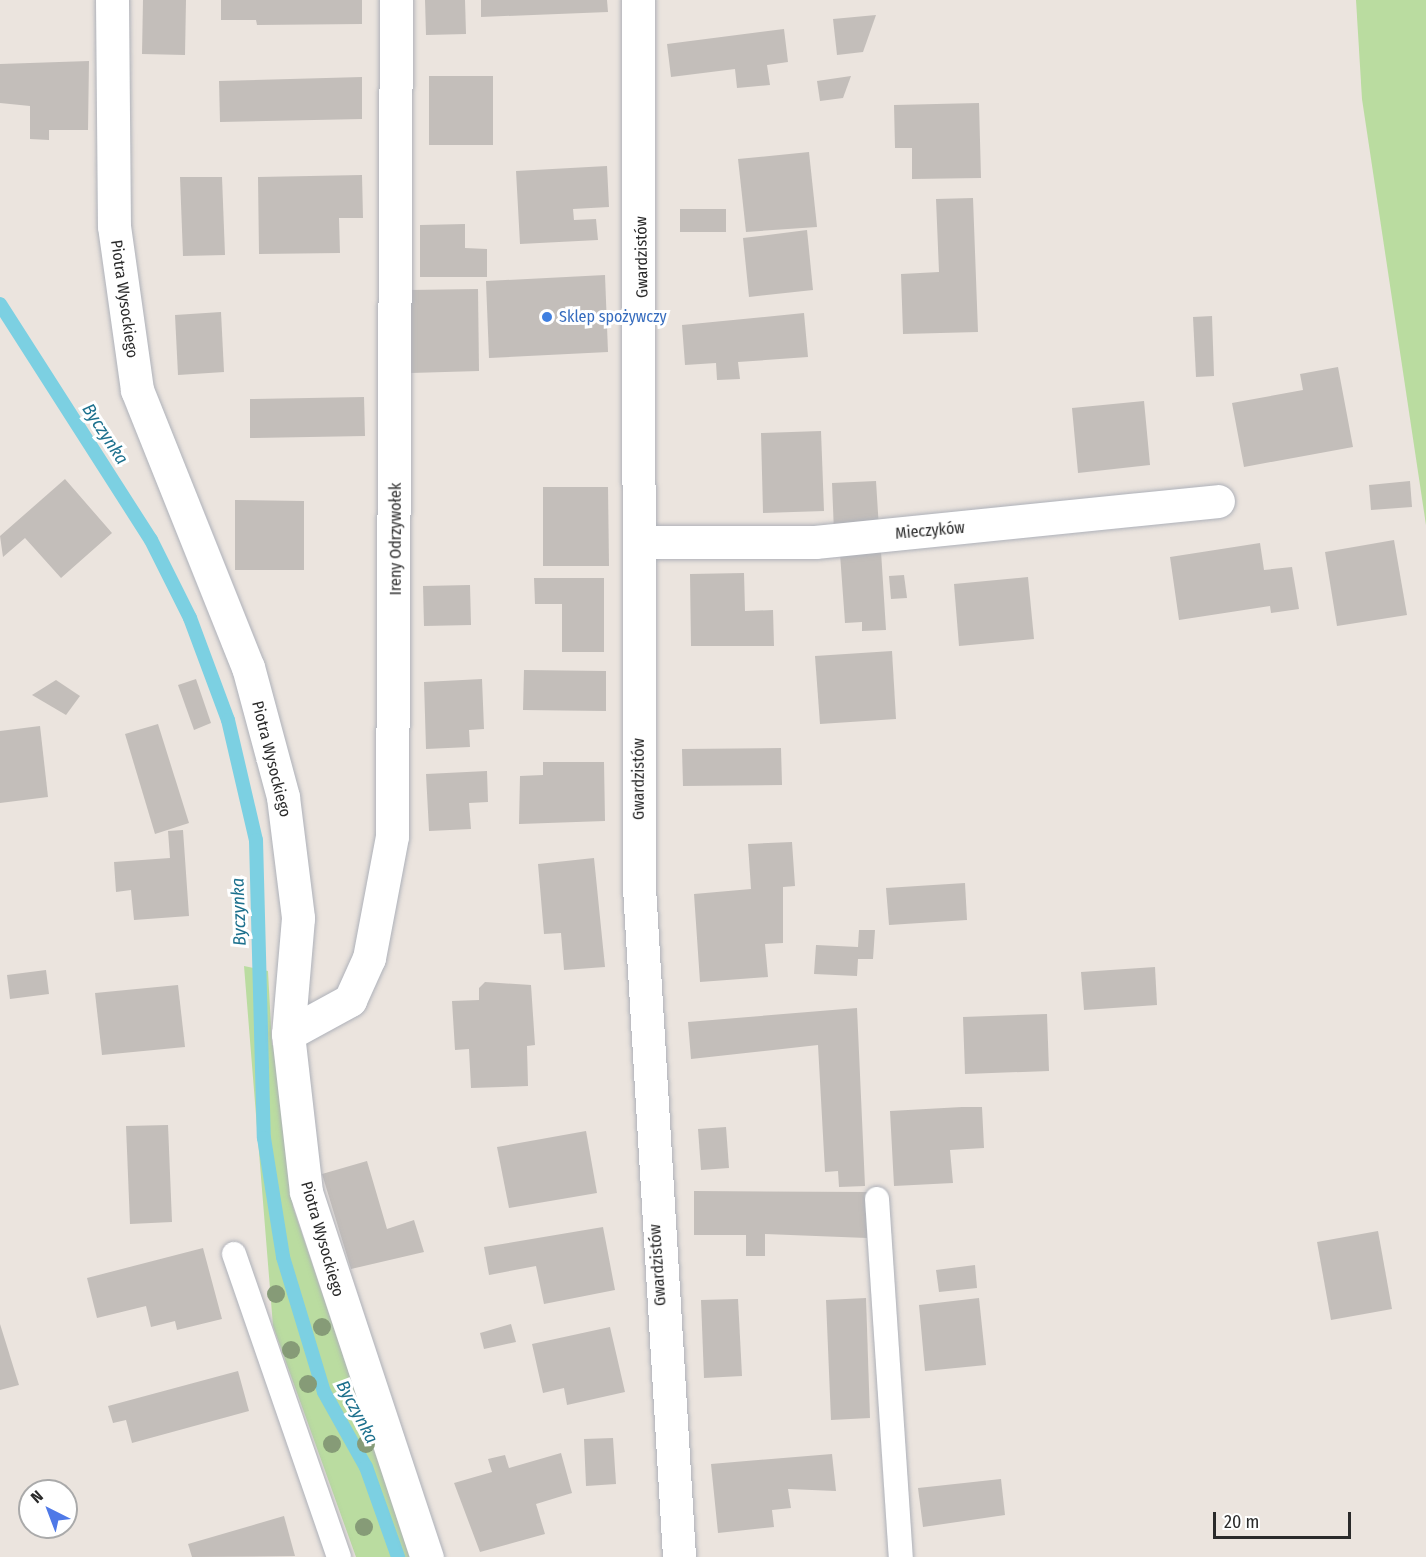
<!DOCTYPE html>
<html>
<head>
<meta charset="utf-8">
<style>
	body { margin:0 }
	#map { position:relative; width:1426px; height:1557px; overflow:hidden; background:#ebe4de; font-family:"Fira Sans Condensed",sans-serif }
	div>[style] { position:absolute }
	.green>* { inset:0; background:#badca0 }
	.stream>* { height:14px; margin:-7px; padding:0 7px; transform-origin:7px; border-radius:7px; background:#7cd0e2 }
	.building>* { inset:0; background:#c3beba }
	.roads { filter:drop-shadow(0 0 2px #aeb1b9) drop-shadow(0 0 2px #aeb1b9) }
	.service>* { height:24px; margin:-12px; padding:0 12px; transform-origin:12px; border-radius:12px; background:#fff }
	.minor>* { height:33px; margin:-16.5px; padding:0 16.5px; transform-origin:16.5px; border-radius:16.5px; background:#fff }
	.tertiary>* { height:33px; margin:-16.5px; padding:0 16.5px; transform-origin:16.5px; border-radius:16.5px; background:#fff }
	.trees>* { width:18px; height:18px; margin:-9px; border-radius:50%; background:#869b77 }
	.dots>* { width:16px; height:16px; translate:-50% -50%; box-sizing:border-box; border:3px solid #fff; border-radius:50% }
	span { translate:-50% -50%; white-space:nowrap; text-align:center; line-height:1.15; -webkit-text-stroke:6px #fff; paint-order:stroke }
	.street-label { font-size:16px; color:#2a2a2a }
	.shop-label { font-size:16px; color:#366cbe }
	.left { translate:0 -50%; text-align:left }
	.water-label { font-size:18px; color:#1c708d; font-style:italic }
	.north { position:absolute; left:18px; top:1479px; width:60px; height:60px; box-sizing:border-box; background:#fff; border:2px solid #aaa; border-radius:50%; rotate:318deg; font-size:16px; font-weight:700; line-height:24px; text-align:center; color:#2a2a2a }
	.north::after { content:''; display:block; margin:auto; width:21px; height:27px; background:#4f79e7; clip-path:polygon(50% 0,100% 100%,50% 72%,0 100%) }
	.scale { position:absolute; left:1213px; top:1512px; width:138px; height:27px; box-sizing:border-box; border:3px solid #2a2a2a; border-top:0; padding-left:8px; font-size:18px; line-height:21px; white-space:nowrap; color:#2a2a2a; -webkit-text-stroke:4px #fff; paint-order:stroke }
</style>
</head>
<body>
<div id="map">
	<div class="green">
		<div style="clip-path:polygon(1356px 0,1426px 0,1426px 525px,1362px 99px)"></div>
		<div style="clip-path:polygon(244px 966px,268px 971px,272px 1045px,280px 1047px,293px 1207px,411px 1557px,356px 1557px,273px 1326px)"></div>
	</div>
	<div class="stream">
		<div style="left:0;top:304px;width:280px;rotate:57.4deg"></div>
		<div style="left:151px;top:540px;width:87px;rotate:63.4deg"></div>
		<div style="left:190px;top:618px;width:109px;rotate:69.6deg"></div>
		<div style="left:228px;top:720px;width:123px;rotate:76.9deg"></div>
		<div style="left:256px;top:840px;width:298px;rotate:88.5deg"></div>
		<div style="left:264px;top:1138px;width:121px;rotate:80.9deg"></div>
		<div style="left:283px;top:1257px;width:141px;rotate:73.1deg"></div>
		<div style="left:324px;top:1392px;width:86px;rotate:60.8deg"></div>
		<div style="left:366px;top:1467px;width:96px;rotate:70.4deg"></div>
	</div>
	<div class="building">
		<div style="clip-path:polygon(143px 0,186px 0,185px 55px,142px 54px)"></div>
		<div style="clip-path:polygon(221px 0,362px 0,362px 24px,257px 25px,256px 20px,221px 20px)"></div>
		<div style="clip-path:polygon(425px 0,465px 0,466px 34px,426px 35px)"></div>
		<div style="clip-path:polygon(481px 0,607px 0,608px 12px,481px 17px)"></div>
		<div style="clip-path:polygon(876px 15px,863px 52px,837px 55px,833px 19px)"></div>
		<div style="clip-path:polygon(784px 29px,788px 62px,767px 65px,770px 85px,737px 88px,735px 69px,671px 77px,667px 44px)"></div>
		<div style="clip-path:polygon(89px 61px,88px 130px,49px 130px,49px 140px,30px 139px,30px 106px,0 103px,0 64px)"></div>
		<div style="clip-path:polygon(429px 76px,493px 76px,493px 145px,429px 145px)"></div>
		<div style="clip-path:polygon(851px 76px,843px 98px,820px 101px,817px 81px)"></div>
		<div style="clip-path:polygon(362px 77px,362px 119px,220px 122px,219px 81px)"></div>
		<div style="clip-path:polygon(979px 103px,981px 178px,912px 179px,912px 148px,895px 148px,894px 105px)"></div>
		<div style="clip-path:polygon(809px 152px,817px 227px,746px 232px,738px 159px)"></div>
		<div style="clip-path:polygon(607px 166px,609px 207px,573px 209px,574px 220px,596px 219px,598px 240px,520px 244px,516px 171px)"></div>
		<div style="clip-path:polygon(362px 175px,363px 218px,339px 218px,340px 253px,259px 254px,258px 177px)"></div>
		<div style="clip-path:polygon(180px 177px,222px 177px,225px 255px,183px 256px)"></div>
		<div style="clip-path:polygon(973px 198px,978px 332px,903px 334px,901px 274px,939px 272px,936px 199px)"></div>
		<div style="clip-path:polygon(680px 209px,726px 209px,726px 232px,680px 232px)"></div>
		<div style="clip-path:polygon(465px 224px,465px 248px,487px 249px,487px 277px,420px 277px,420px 225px)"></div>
		<div style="clip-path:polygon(807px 230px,813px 290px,749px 297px,743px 238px)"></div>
		<div style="clip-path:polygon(605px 275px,608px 352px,489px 358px,486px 281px)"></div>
		<div style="clip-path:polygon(478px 289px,479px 371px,411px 373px,409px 290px)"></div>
		<div style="clip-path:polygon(221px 312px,224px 372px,178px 375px,175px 315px)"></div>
		<div style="clip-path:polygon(804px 313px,808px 357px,738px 362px,740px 379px,717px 380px,716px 363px,685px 365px,682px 325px)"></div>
		<div style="clip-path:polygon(1212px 316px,1214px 376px,1196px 377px,1193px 317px)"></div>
		<div style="clip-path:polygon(1338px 367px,1353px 447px,1244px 467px,1232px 403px,1303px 390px,1300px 374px)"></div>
		<div style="clip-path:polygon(364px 397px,365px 436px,250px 438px,250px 399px)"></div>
		<div style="clip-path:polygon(1144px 401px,1150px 465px,1078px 473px,1072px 408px)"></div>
		<div style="clip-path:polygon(821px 431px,824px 511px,763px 513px,761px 433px)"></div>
		<div style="clip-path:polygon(65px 479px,112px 533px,61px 578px,25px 538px,3px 557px,0 536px)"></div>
		<div style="clip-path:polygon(876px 481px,879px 529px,834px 532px,832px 483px)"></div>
		<div style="clip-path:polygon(1410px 481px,1412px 507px,1371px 510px,1369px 485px)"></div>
		<div style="clip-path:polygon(543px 487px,608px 487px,609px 566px,543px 566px)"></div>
		<div style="clip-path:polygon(235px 500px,304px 501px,304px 570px,235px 570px)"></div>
		<div style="clip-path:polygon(1394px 540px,1407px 615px,1337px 626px,1325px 552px)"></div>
		<div style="clip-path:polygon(1260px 543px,1264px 570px,1292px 567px,1299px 609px,1271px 613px,1270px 606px,1179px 620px,1170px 557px)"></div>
		<div style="clip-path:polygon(881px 551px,886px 630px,862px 631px,862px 622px,845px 623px,840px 554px)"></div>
		<div style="clip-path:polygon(744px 573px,745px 611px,773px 610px,774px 646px,691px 646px,690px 574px)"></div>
		<div style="clip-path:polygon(904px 575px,907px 598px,891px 599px,889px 576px)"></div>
		<div style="clip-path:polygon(1028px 577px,1034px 639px,959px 646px,954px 584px)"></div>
		<div style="clip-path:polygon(534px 578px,604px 578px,604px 652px,562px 652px,562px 604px,535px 604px)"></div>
		<div style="clip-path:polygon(470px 585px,471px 625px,424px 626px,423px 586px)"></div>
		<div style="clip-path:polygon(892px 651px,896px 719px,820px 724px,815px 656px)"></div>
		<div style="clip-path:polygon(524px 670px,606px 671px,606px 711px,523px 710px)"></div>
		<div style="clip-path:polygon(196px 679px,211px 723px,194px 730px,178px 685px)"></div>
		<div style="clip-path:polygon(482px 679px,484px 729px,469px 730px,470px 747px,426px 749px,424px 682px)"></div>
		<div style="clip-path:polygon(56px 680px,80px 696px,66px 715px,32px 695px)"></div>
		<div style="clip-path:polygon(158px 724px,189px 823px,155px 834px,125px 734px)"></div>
		<div style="clip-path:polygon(40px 726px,48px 797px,0 803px,0 731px)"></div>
		<div style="clip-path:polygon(781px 748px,782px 785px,683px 786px,682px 749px)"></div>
		<div style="clip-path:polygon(543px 762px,604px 762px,605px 821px,519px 824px,520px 776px,543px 775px)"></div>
		<div style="clip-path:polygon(487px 771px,488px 802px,469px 803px,471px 829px,429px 831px,426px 774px)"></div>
		<div style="clip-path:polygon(183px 830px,189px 916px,134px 920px,131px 890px,116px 892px,114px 862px,170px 858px,168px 831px)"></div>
		<div style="clip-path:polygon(792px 842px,795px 886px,783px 887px,783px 943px,765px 944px,768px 977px,700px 982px,694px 894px,751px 889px,748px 844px)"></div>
		<div style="clip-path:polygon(594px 858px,605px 967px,564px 970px,561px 933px,544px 934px,538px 864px)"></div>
		<div style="clip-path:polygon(965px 883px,967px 920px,889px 925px,886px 888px)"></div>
		<div style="clip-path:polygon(859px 930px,875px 930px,873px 959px,858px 959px,857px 976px,814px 974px,816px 945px,858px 947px)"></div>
		<div style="clip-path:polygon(1155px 967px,1157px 1005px,1084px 1010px,1081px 972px)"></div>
		<div style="clip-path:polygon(46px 970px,49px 994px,10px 999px,7px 975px)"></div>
		<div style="clip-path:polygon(485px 982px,531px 985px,535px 1045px,527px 1046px,528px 1086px,471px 1088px,469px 1049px,455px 1050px,452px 1001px,479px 1000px,479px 988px)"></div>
		<div style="clip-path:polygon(178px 985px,185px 1047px,102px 1055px,95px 993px)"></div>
		<div style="clip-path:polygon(857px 1008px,865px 1186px,839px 1187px,838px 1171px,825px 1172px,818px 1045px,691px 1059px,688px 1022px)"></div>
		<div style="clip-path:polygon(1047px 1014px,1049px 1071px,965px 1074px,963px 1017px)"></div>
		<div style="clip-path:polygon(962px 1107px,982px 1107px,984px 1148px,950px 1150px,953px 1183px,894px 1186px,890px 1111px)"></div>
		<div style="clip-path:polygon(168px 1125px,172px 1222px,130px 1224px,126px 1126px)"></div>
		<div style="clip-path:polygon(726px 1127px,729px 1168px,701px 1170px,698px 1129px)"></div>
		<div style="clip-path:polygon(586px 1131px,597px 1193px,509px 1208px,497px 1147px)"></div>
		<div style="clip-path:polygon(367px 1161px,387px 1229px,414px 1220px,424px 1252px,351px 1269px,322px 1174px)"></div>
		<div style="clip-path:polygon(694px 1191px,868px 1192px,867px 1238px,765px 1234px,765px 1256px,746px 1256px,746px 1235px,694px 1235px)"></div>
		<div style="clip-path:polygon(603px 1227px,615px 1290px,544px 1304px,536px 1266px,489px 1275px,484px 1247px)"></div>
		<div style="clip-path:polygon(1378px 1231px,1392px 1309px,1331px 1320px,1317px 1242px)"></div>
		<div style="clip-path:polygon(203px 1248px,222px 1319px,177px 1330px,175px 1321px,151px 1327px,146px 1306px,97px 1318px,87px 1278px)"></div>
		<div style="clip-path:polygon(975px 1265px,977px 1288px,939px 1292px,936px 1270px)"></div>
		<div style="clip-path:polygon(866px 1298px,870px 1418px,831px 1420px,826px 1300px)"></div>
		<div style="clip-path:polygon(979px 1298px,986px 1365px,925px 1371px,919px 1305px)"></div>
		<div style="clip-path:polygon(738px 1299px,742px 1376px,704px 1378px,701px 1300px)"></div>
		<div style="clip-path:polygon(0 1324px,19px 1385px,0 1390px)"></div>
		<div style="clip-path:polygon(511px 1324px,516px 1342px,484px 1349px,480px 1333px)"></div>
		<div style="clip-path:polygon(610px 1327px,625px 1392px,567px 1405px,564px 1388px,543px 1393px,532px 1344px)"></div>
		<div style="clip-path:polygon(238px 1371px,249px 1411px,132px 1443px,126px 1420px,113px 1423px,108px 1406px)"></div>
		<div style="clip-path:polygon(613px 1438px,616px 1484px,586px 1486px,584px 1439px)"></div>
		<div style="clip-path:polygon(561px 1453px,572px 1493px,536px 1504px,545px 1534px,480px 1552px,454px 1483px,492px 1472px,488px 1459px,505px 1455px,509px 1468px)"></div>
		<div style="clip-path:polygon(832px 1454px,836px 1491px,788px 1489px,791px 1508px,772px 1510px,774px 1527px,718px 1533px,711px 1464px)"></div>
		<div style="clip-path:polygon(1001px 1479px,1005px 1515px,923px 1527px,918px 1488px)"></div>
		<div style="clip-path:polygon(284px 1516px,295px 1556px,192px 1557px,188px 1544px)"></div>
	</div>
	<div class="roads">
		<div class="service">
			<div style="left:877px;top:1199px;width:359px;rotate:86.2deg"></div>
			<div style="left:234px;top:1254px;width:321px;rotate:70.9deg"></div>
		</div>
		<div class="minor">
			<div style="left:112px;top:0;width:226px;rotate:89.5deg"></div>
			<div style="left:114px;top:226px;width:166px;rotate:82deg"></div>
			<div style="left:137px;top:390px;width:298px;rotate:68.2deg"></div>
			<div style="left:248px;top:667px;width:135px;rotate:74.9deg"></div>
			<div style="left:283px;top:797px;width:122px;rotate:82.9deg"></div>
			<div style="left:298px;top:918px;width:116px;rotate:94.9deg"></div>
			<div style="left:288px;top:1034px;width:159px;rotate:83.5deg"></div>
			<div style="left:306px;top:1192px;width:385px;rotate:71.7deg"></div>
			<div style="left:640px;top:542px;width:175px"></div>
			<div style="left:815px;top:542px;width:405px;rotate:-5.8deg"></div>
			<div style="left:288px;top:1034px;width:71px;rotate:-28.7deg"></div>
			<div style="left:350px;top:1000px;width:46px;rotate:-65.7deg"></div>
			<div style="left:369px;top:958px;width:124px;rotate:-79.3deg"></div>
			<div style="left:392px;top:836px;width:836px;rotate:-89.73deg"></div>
		</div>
		<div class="tertiary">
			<div style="left:638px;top:0;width:887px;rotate:89.94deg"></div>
			<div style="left:639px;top:887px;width:671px;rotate:86.58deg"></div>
		</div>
	</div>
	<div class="trees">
		<div style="left:276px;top:1294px"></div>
		<div style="left:322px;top:1327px"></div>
		<div style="left:291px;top:1350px"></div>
		<div style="left:308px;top:1384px"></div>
		<div style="left:332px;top:1444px"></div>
		<div style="left:366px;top:1444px"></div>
		<div style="left:364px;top:1527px"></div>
	</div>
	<div class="dots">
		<div style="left:547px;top:317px;background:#3f7fe0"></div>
	</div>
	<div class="street-label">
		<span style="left:642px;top:257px;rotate:-91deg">Gwardzistów</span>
		<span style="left:124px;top:299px;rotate:82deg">Piotra Wysockiego</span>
		<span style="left:930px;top:531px;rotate:-5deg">Mieczyków</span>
		<span style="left:396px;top:539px;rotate:-90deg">Ireny Odrzywołek</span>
		<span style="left:271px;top:759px;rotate:76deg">Piotra Wysockiego</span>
		<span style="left:639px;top:779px;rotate:-90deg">Gwardzistów</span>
		<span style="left:322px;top:1239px;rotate:74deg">Piotra Wysockiego</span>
		<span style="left:658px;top:1265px;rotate:-94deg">Gwardzistów</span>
	</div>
	<div class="shop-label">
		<span class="left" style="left:559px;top:317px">Sklep spożywczy</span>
	</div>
	<div class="water-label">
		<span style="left:105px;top:434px;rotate:57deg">Byczynka</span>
		<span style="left:239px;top:912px;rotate:-92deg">Byczynka</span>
		<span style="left:357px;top:1412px;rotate:62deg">Byczynka</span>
	</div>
	<div class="north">N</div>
	<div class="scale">20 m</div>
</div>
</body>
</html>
